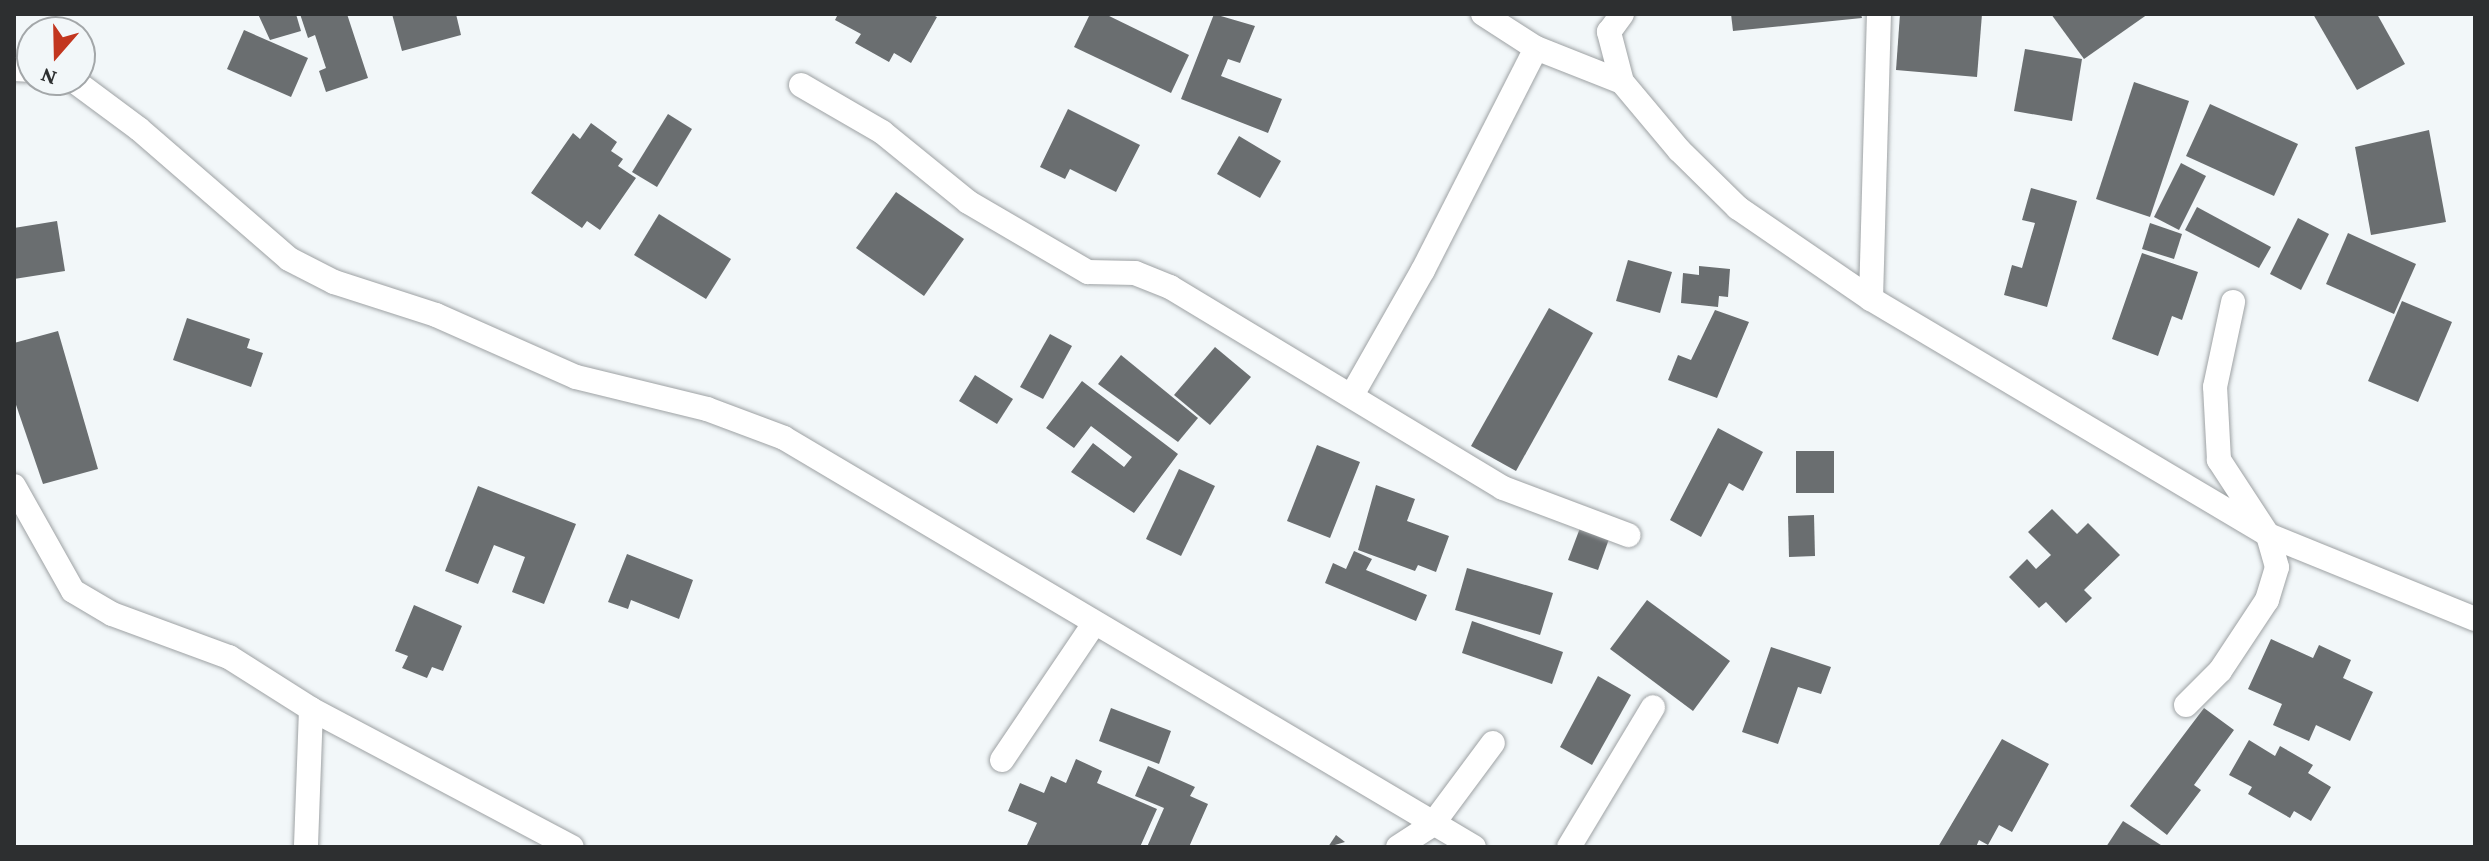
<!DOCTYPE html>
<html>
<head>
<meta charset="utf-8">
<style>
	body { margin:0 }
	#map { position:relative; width:2489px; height:861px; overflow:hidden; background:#f2f7f9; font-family:"Crimson Pro",serif }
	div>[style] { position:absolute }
	.building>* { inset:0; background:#6a6e70 }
	.roads { filter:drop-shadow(0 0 2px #9ea2a4) drop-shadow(0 0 2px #9ea2a4) }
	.minor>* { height:24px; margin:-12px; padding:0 12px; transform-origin:12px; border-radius:12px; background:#fff }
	span { translate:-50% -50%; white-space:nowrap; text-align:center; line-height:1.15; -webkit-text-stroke:8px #f2f7f9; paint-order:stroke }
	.frame { position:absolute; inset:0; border:16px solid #2d2f30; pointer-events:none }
	.north { position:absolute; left:16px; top:16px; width:80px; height:80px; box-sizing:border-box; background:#f2f7f9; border:2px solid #a3a7a9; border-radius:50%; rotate:200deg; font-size:22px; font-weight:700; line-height:32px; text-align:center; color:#2d2f30 }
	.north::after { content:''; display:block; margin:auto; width:28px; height:36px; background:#c2361f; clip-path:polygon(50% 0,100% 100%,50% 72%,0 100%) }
</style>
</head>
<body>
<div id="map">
	<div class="building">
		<div style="clip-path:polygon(258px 14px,296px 14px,301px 31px,270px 40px)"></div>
		<div style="clip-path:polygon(300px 14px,347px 14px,368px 78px,326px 92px,319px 71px,326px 68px,315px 35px,308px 38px)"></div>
		<div style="clip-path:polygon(392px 14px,456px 14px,461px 35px,402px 51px)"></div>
		<div style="clip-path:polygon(838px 14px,931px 14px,937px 17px,911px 63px,894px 53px,889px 62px,855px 43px,861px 34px,835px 20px)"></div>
		<div style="clip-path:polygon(1090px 14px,1105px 14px,1189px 55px,1171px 93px,1074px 47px)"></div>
		<div style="clip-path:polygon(1214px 14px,1255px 26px,1240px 63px,1228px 59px,1221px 76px,1282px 99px,1268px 133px,1181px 99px)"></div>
		<div style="clip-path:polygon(1731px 14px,1861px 14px,1862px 18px,1733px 31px)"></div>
		<div style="clip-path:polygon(1900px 14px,1982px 14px,1977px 77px,1896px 70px)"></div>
		<div style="clip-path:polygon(2051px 14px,2148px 14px,2084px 59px)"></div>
		<div style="clip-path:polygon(2313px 14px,2377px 14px,2405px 64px,2357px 90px)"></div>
		<div style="clip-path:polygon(244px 30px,308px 58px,291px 97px,227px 69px)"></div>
		<div style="clip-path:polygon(2025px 49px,2082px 59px,2072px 121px,2014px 111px)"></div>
		<div style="clip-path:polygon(2134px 82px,2189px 101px,2150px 217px,2096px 199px)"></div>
		<div style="clip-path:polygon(2210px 104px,2298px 144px,2274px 196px,2186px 156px)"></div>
		<div style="clip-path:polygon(1068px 109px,1140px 145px,1116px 192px,1070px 169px,1065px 179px,1040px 167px)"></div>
		<div style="clip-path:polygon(668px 114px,692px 129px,657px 187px,632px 172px)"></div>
		<div style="clip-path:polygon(591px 123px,617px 142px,611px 151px,623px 159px,618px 166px,636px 178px,600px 230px,587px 221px,582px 228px,531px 193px,573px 133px,580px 139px)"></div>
		<div style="clip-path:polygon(2429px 130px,2446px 222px,2371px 235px,2355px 147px)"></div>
		<div style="clip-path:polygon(1239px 136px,1281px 161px,1260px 198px,1217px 174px)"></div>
		<div style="clip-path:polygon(2181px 163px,2206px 176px,2179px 230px,2154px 217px)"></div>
		<div style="clip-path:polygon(2031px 188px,2077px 201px,2047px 307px,2004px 295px,2012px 265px,2022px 268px,2035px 223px,2022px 220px)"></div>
		<div style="clip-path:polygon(896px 192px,964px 239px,924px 296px,856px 248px)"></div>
		<div style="clip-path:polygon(2197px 207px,2271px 247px,2259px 268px,2185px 230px)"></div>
		<div style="clip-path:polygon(659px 214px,731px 259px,706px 299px,634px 255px)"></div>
		<div style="clip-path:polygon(2298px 218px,2329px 234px,2301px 290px,2270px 274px)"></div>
		<div style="clip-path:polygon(57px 221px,65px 271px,14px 279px,14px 228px)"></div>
		<div style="clip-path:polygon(2150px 223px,2182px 234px,2174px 259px,2142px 249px)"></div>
		<div style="clip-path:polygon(2348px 233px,2416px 264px,2394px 314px,2326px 284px)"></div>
		<div style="clip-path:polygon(2142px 253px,2198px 272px,2182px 320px,2172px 316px,2158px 356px,2112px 339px)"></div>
		<div style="clip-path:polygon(1628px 260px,1672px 272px,1660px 313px,1616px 301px)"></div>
		<div style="clip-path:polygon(1699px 266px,1730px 269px,1728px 297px,1719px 296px,1718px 307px,1681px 303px,1683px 273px,1699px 275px)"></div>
		<div style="clip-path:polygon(2402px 301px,2452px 322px,2418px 402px,2368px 381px)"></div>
		<div style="clip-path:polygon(1549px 308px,1593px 333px,1516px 471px,1471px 446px)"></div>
		<div style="clip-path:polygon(1715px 310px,1749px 322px,1717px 398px,1668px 380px,1678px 355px,1691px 360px)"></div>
		<div style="clip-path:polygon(187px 318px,250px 339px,247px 348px,263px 353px,251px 387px,173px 360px)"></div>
		<div style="clip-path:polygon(58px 331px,98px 469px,43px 484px,14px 399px,14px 343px)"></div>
		<div style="clip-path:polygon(1050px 334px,1072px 346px,1043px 399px,1020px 387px)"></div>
		<div style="clip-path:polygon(1215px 347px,1251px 377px,1210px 425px,1174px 395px)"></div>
		<div style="clip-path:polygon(1121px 355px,1198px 418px,1178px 442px,1098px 384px)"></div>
		<div style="clip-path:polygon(975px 375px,1013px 399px,997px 424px,959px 401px)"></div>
		<div style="clip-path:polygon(1082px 381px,1178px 454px,1134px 513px,1071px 472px,1093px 443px,1124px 467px,1132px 457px,1091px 426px,1074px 448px,1046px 428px)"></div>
		<div style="clip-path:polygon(1718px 428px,1763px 452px,1743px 491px,1729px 483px,1701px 537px,1670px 520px)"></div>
		<div style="clip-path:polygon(1317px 445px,1360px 462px,1330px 538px,1287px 521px)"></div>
		<div style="clip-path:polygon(1796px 451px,1834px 451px,1834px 493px,1796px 493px)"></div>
		<div style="clip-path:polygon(1179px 469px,1215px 486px,1181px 556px,1146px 539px)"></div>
		<div style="clip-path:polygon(1376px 485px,1415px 499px,1407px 521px,1449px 536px,1436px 572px,1418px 565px,1415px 571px,1358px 550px)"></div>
		<div style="clip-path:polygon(478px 486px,576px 524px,544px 604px,512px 592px,525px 557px,494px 545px,478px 584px,445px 571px)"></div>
		<div style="clip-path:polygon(2052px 509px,2077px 534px,2088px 523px,2120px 555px,2084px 590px,2092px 598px,2066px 623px,2046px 602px,2039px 608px,2009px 577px,2027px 559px,2036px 569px,2051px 555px,2028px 532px)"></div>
		<div style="clip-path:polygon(1814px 515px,1815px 556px,1789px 557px,1788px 516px)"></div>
		<div style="clip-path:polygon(1580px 528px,1609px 539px,1598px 570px,1568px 560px)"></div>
		<div style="clip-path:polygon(1354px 551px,1372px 559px,1366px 570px,1427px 595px,1416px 621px,1325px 583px,1333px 563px,1346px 569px)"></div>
		<div style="clip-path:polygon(627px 554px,693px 580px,679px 619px,631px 600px,628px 609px,608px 602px)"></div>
		<div style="clip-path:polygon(1467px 568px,1553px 593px,1540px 635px,1455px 610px)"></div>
		<div style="clip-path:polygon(1647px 600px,1730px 661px,1693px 711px,1610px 649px)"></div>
		<div style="clip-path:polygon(414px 605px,462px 626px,443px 671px,432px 667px,427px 678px,402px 668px,408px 656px,395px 651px)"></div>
		<div style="clip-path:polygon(1472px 621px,1563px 652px,1552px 684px,1462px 653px)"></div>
		<div style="clip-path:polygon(2271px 639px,2313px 658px,2319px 645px,2351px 660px,2343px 678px,2373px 692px,2350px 741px,2316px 725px,2309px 741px,2273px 725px,2282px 704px,2248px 689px)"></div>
		<div style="clip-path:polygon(1771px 647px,1831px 667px,1821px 694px,1798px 687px,1778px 744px,1742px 732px)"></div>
		<div style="clip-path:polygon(1598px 676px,1631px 695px,1592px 765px,1560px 747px)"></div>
		<div style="clip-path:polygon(1111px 708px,1171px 731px,1159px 764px,1099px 741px)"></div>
		<div style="clip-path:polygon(2204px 708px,2234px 730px,2194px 785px,2201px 790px,2167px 835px,2130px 806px)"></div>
		<div style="clip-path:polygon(2002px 739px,2049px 764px,2012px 832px,1999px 825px,1988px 845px,1979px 840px,1976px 847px,1938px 847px)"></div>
		<div style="clip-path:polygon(2249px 740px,2275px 756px,2280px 746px,2313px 765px,2308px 773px,2331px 787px,2311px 821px,2294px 811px,2290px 818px,2248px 794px,2252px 787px,2229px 775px)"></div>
		<div style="clip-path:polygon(1076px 759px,1102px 771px,1097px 783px,1157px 809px,1140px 847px,1027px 845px,1037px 823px,1008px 811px,1020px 783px,1044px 793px,1051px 776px,1066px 783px)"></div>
		<div style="clip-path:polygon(1148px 766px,1195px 787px,1190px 796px,1208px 804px,1189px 847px,1147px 847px,1164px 808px,1135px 796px)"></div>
		<div style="clip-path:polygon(2123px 821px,2164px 847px,2106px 847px)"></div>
		<div style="clip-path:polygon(1336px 835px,1345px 842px,1328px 847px)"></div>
	</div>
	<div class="roads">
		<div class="minor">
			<div style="left:1483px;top:14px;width:63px;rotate:32.7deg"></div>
			<div style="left:1536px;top:48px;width:92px;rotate:21.6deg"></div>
			<div style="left:1622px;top:82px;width:89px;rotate:50deg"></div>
			<div style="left:1679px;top:150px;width:83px;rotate:44.5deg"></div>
			<div style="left:1738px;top:208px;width:161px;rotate:34.4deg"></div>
			<div style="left:1871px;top:299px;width:462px;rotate:30.7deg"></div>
			<div style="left:2268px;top:535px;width:223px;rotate:22.1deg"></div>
			<div style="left:14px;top:69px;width:18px;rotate:3deg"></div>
			<div style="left:73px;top:80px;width:82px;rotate:36.6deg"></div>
			<div style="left:139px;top:129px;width:198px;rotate:40.9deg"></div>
			<div style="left:289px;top:259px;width:51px;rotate:27.1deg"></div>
			<div style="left:334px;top:282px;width:107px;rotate:17.9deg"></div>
			<div style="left:436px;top:315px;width:153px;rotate:23.9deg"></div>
			<div style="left:576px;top:377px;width:135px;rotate:13.7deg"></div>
			<div style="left:707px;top:409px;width:82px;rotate:20.6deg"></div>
			<div style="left:784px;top:438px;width:802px;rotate:30.66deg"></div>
			<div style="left:1622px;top:82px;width:52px;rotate:-104.6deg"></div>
			<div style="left:1609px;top:32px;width:22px;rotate:-54deg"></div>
			<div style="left:801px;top:85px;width:94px;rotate:30.1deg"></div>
			<div style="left:882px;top:132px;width:111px;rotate:39.1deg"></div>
			<div style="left:968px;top:202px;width:139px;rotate:30.3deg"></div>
			<div style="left:1088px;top:272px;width:47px;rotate:1.2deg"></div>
			<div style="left:1135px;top:273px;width:38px;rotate:22deg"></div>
			<div style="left:1170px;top:287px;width:389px;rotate:31.1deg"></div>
			<div style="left:1503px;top:488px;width:134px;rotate:20.6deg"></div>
			<div style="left:1871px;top:299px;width:285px;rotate:-88.4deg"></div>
			<div style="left:1352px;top:395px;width:144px;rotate:-60.4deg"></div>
			<div style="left:1423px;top:270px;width:249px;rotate:-63deg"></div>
			<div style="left:14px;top:486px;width:120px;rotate:60.7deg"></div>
			<div style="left:73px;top:591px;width:45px;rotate:30.5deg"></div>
			<div style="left:112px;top:614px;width:125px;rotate:20.2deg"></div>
			<div style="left:229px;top:657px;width:97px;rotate:32.4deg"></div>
			<div style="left:311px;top:709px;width:138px;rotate:92.1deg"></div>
			<div style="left:2186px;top:705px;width:48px;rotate:-45deg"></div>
			<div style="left:2220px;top:671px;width:85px;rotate:-56.5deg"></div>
			<div style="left:2267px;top:600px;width:34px;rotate:-73deg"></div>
			<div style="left:2277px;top:567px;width:33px;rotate:-106deg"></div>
			<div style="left:2268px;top:535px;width:90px;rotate:-123.2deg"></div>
			<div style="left:2219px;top:460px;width:73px;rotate:-93.1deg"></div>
			<div style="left:2215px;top:387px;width:87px;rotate:-78deg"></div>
			<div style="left:311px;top:709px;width:295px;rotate:27.9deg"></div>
			<div style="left:1002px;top:760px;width:163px;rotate:-56deg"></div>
			<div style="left:1398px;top:847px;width:40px;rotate:-32.9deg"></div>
			<div style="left:1432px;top:825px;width:102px;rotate:-53.4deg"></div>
			<div style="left:1569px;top:847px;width:163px;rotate:-59deg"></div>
		</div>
	</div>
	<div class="frame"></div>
	<div class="north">N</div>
</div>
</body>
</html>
